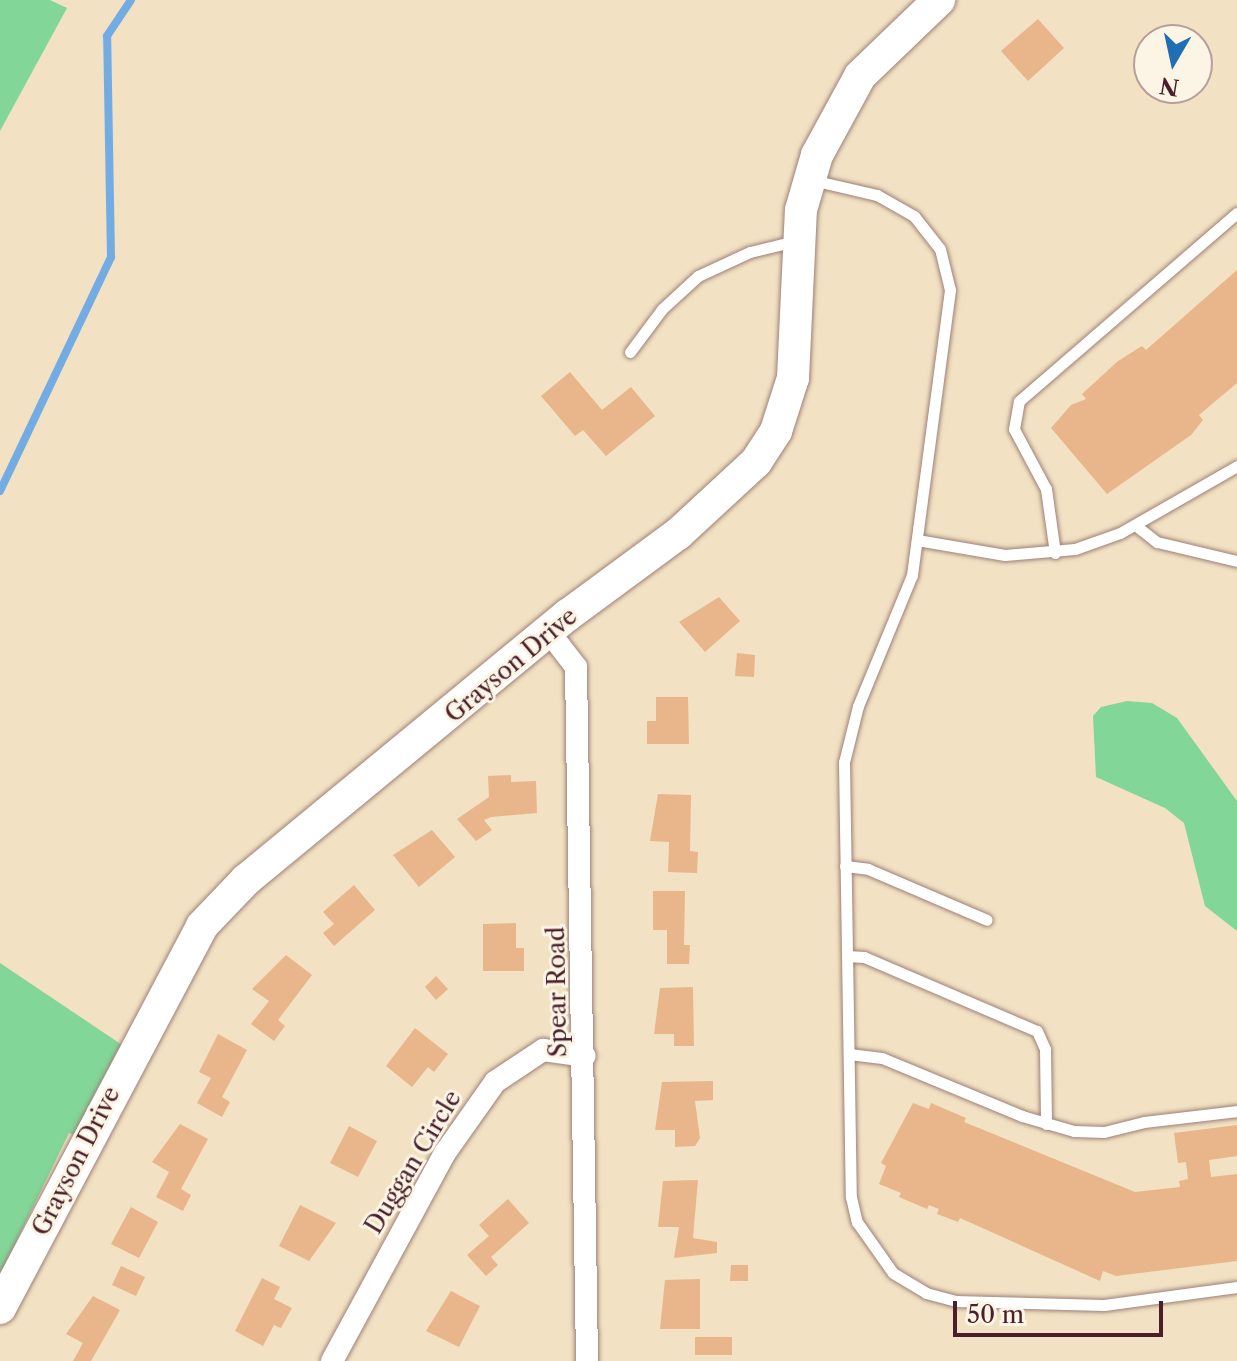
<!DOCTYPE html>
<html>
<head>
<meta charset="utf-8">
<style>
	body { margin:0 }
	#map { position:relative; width:1237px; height:1361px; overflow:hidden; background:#f2e1c3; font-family:"Libre Caslon Text",serif }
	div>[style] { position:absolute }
	.green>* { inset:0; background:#82d698 }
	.stream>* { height:8px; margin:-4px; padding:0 4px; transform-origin:4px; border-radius:4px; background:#73ace3 }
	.building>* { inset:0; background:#e9b68b }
	.roads { filter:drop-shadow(0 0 2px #9e8077) drop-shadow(0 0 2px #9e8077) }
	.lane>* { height:11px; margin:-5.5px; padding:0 5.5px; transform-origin:5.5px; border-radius:5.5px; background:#fff }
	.street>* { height:22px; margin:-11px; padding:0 11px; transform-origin:11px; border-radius:11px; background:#fff }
	.secondary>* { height:32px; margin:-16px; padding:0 16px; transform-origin:16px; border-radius:16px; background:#fff }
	span { translate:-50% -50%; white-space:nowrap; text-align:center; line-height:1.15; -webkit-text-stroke:6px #fcf5e5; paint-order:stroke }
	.street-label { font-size:24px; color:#4a1f2b }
	.north { position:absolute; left:1133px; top:24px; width:80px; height:80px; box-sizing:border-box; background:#fcf5e5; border:2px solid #b59f9b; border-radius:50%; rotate:189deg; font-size:22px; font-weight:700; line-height:32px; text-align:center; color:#4a1f2b }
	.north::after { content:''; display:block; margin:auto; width:28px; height:36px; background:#1f6fb2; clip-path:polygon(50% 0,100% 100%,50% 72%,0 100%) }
	.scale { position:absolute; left:953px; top:1301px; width:210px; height:36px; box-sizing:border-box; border:4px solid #4a1f2b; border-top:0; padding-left:10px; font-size:24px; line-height:28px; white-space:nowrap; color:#4a1f2b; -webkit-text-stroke:6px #fcf5e5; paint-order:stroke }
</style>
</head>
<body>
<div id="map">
	<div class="green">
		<div style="clip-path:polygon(0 0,50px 0,67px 8px,0 131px)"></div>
		<div style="clip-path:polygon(1127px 701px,1152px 703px,1177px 718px,1237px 801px,1237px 931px,1205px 906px,1184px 823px,1165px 808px,1096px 777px,1093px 716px,1101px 707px)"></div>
		<div style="clip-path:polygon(0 963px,146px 1061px,97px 1143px,69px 1133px,0 1275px)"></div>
	</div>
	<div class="stream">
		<div style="left:0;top:491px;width:259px;rotate:-64.6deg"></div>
		<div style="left:111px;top:257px;width:221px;rotate:-91deg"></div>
		<div style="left:107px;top:36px;width:43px;rotate:-56.3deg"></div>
	</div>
	<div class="building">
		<div style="clip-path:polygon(1038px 19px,1064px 48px,1028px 81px,1001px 51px)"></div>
		<div style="clip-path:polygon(1237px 270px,1237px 383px,1199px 415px,1203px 420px,1191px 435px,1107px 494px,1051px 428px,1071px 405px,1086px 399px,1082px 394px,1118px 361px,1142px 346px,1146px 350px)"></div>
		<div style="clip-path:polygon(570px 372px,602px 410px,631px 387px,655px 416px,606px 456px,583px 430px,575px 436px,541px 396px)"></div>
		<div style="clip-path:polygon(719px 597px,740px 621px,705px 652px,679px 622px)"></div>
		<div style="clip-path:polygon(737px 653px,755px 655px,754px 677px,735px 676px)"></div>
		<div style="clip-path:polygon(656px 697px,688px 697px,689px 744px,647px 744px,647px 721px,656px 721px)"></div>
		<div style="clip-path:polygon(511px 775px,511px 782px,536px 781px,537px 813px,491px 817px,484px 820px,492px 830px,476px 841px,457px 819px,489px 797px,488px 776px)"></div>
		<div style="clip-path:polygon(658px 794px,691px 795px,690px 851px,698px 852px,697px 873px,668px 872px,669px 842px,650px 841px)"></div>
		<div style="clip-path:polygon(432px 830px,455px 857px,419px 887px,393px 855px)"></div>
		<div style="clip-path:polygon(354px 885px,375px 910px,334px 946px,323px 933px,334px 924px,323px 912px)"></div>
		<div style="clip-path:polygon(653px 891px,685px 891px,684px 945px,690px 945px,689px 964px,667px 964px,667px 930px,653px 930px)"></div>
		<div style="clip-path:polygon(516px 923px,516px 948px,524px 948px,524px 971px,483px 971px,483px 924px)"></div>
		<div style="clip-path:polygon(286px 955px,312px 975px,278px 1020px,285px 1026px,274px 1041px,251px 1024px,269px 1001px,252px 989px)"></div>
		<div style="clip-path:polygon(436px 976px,448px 989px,436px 1000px,425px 987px)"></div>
		<div style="clip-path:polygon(693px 987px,694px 1046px,674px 1046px,674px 1034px,654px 1034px,660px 988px)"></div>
		<div style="clip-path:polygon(415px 1028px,448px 1054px,434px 1072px,428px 1067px,412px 1087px,386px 1066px)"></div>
		<div style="clip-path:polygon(218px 1034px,247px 1050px,222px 1097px,230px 1102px,222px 1117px,197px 1103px,211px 1078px,199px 1072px)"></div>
		<div style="clip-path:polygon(713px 1081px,713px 1100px,695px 1101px,700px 1138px,695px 1146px,675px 1147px,675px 1130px,655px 1130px,662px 1082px)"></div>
		<div style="clip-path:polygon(913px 1103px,929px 1109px,931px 1103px,966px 1118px,964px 1122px,1135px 1192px,1180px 1187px,1179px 1181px,1188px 1179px,1186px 1162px,1178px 1163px,1174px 1133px,1237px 1125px,1237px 1156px,1209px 1160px,1211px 1177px,1237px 1174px,1237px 1261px,1116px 1276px,1103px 1271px,1100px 1281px,960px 1218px,958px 1222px,937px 1214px,939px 1209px,929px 1205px,927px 1209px,899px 1197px,901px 1193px,879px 1184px,886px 1166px,881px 1163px)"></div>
		<div style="clip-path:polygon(180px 1124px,208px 1139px,181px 1189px,191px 1195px,183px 1211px,156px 1197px,169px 1172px,152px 1162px)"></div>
		<div style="clip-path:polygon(349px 1126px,377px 1141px,358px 1177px,330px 1163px)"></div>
		<div style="clip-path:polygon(698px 1180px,693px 1238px,717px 1242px,717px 1253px,674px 1258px,679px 1227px,658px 1227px,663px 1181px)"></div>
		<div style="clip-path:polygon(508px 1199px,529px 1223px,491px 1257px,498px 1265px,486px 1276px,467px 1255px,489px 1236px,479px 1225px)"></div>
		<div style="clip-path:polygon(300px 1205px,336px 1223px,309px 1261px,279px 1246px)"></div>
		<div style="clip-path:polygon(131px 1207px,158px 1222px,139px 1258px,111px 1244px)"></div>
		<div style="clip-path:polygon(731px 1265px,748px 1265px,748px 1281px,730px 1281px)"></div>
		<div style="clip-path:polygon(121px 1266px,145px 1277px,136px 1296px,112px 1285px)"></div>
		<div style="clip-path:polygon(262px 1278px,280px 1287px,274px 1299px,292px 1308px,281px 1328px,274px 1325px,263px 1346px,235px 1331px)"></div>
		<div style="clip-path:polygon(700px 1279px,700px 1329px,660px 1329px,665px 1280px)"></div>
		<div style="clip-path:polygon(451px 1291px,480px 1306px,459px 1347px,426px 1331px)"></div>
		<div style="clip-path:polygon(93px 1296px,120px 1310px,91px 1361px,73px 1361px,83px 1343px,66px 1334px)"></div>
		<div style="clip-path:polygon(695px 1337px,732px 1337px,732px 1355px,695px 1355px)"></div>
	</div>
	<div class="roads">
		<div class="lane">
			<div style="left:812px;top:180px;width:67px;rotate:13deg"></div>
			<div style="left:877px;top:195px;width:43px;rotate:29.6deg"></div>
			<div style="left:914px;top:216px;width:42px;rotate:51.8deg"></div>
			<div style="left:940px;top:249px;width:42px;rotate:76.3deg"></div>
			<div style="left:950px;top:290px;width:288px;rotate:97.6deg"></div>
			<div style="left:912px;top:575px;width:142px;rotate:112.4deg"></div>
			<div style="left:858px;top:706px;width:58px;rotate:104deg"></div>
			<div style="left:844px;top:762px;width:435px;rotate:89.1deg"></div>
			<div style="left:851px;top:1197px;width:26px;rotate:77deg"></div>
			<div style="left:857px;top:1222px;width:62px;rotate:54.8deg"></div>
			<div style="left:893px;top:1273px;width:39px;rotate:31deg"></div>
			<div style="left:926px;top:1293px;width:30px;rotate:15deg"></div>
			<div style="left:955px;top:1301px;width:149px;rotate:1.5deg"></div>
			<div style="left:1104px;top:1305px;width:134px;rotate:-7.7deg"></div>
			<div style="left:630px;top:352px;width:54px;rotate:-53.3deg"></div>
			<div style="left:662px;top:309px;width:49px;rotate:-42.5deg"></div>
			<div style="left:698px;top:276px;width:57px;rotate:-24.8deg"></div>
			<div style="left:750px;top:252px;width:46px;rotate:-13.7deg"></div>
			<div style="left:1135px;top:525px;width:28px;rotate:38deg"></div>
			<div style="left:1157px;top:542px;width:82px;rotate:13.4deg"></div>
			<div style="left:917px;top:540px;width:89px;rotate:9.7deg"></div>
			<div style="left:1005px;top:555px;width:70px;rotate:-4.9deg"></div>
			<div style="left:1075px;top:549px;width:48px;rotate:-19.6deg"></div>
			<div style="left:1120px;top:533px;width:135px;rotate:-29.8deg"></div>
			<div style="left:1055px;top:553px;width:65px;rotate:-98deg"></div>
			<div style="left:1046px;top:489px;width:68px;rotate:-118.1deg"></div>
			<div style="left:1014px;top:429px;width:28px;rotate:-80deg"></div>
			<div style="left:1019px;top:401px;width:288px;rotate:-40.8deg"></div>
			<div style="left:845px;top:866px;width:23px;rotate:7deg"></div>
			<div style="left:868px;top:869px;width:129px;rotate:23.2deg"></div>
			<div style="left:847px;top:956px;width:17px;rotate:3deg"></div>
			<div style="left:864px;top:957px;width:188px;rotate:23.2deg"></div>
			<div style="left:1037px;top:1031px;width:20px;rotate:66deg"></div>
			<div style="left:1045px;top:1049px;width:75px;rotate:89.2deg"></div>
			<div style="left:849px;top:1054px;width:33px;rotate:7deg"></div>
			<div style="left:882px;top:1058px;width:152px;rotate:22.5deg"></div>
			<div style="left:1022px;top:1116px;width:54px;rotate:16.1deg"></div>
			<div style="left:1074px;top:1131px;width:30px;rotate:2deg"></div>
			<div style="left:1104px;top:1132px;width:41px;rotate:-14deg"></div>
			<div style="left:1144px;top:1122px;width:94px;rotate:-6.7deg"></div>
		</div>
		<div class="street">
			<div style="left:549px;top:632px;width:44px;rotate:52.4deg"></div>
			<div style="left:576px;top:667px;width:694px;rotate:89.09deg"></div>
			<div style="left:332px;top:1361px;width:237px;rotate:-61.5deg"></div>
			<div style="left:445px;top:1153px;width:87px;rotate:-54.8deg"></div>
			<div style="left:495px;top:1082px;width:58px;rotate:-33.7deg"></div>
			<div style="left:543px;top:1050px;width:42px;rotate:8.1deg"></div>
		</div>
		<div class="secondary">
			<div style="left:0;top:1308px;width:432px;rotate:-62.1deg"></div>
			<div style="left:202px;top:926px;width:64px;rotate:-46.3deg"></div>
			<div style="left:246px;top:880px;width:417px;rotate:-39.5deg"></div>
			<div style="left:568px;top:615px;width:137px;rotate:-36.4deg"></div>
			<div style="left:678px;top:534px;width:106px;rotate:-42.7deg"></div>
			<div style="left:756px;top:462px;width:37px;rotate:-57deg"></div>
			<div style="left:776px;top:431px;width:56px;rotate:-72.2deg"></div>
			<div style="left:793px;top:378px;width:168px;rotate:-87.3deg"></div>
			<div style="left:801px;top:210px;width:57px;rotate:-73.8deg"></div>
			<div style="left:817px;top:155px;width:90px;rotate:-61.4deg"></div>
			<div style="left:860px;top:76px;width:110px;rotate:-43.9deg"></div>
		</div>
	</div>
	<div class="street-label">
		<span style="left:511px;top:665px;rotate:-40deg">Grayson Drive</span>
		<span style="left:557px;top:992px;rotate:-91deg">Spear Road</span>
		<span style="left:76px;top:1161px;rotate:-63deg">Grayson Drive</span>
		<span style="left:413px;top:1162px;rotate:-59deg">Duggan Circle</span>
	</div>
	<div class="north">N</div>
	<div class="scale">50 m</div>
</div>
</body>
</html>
